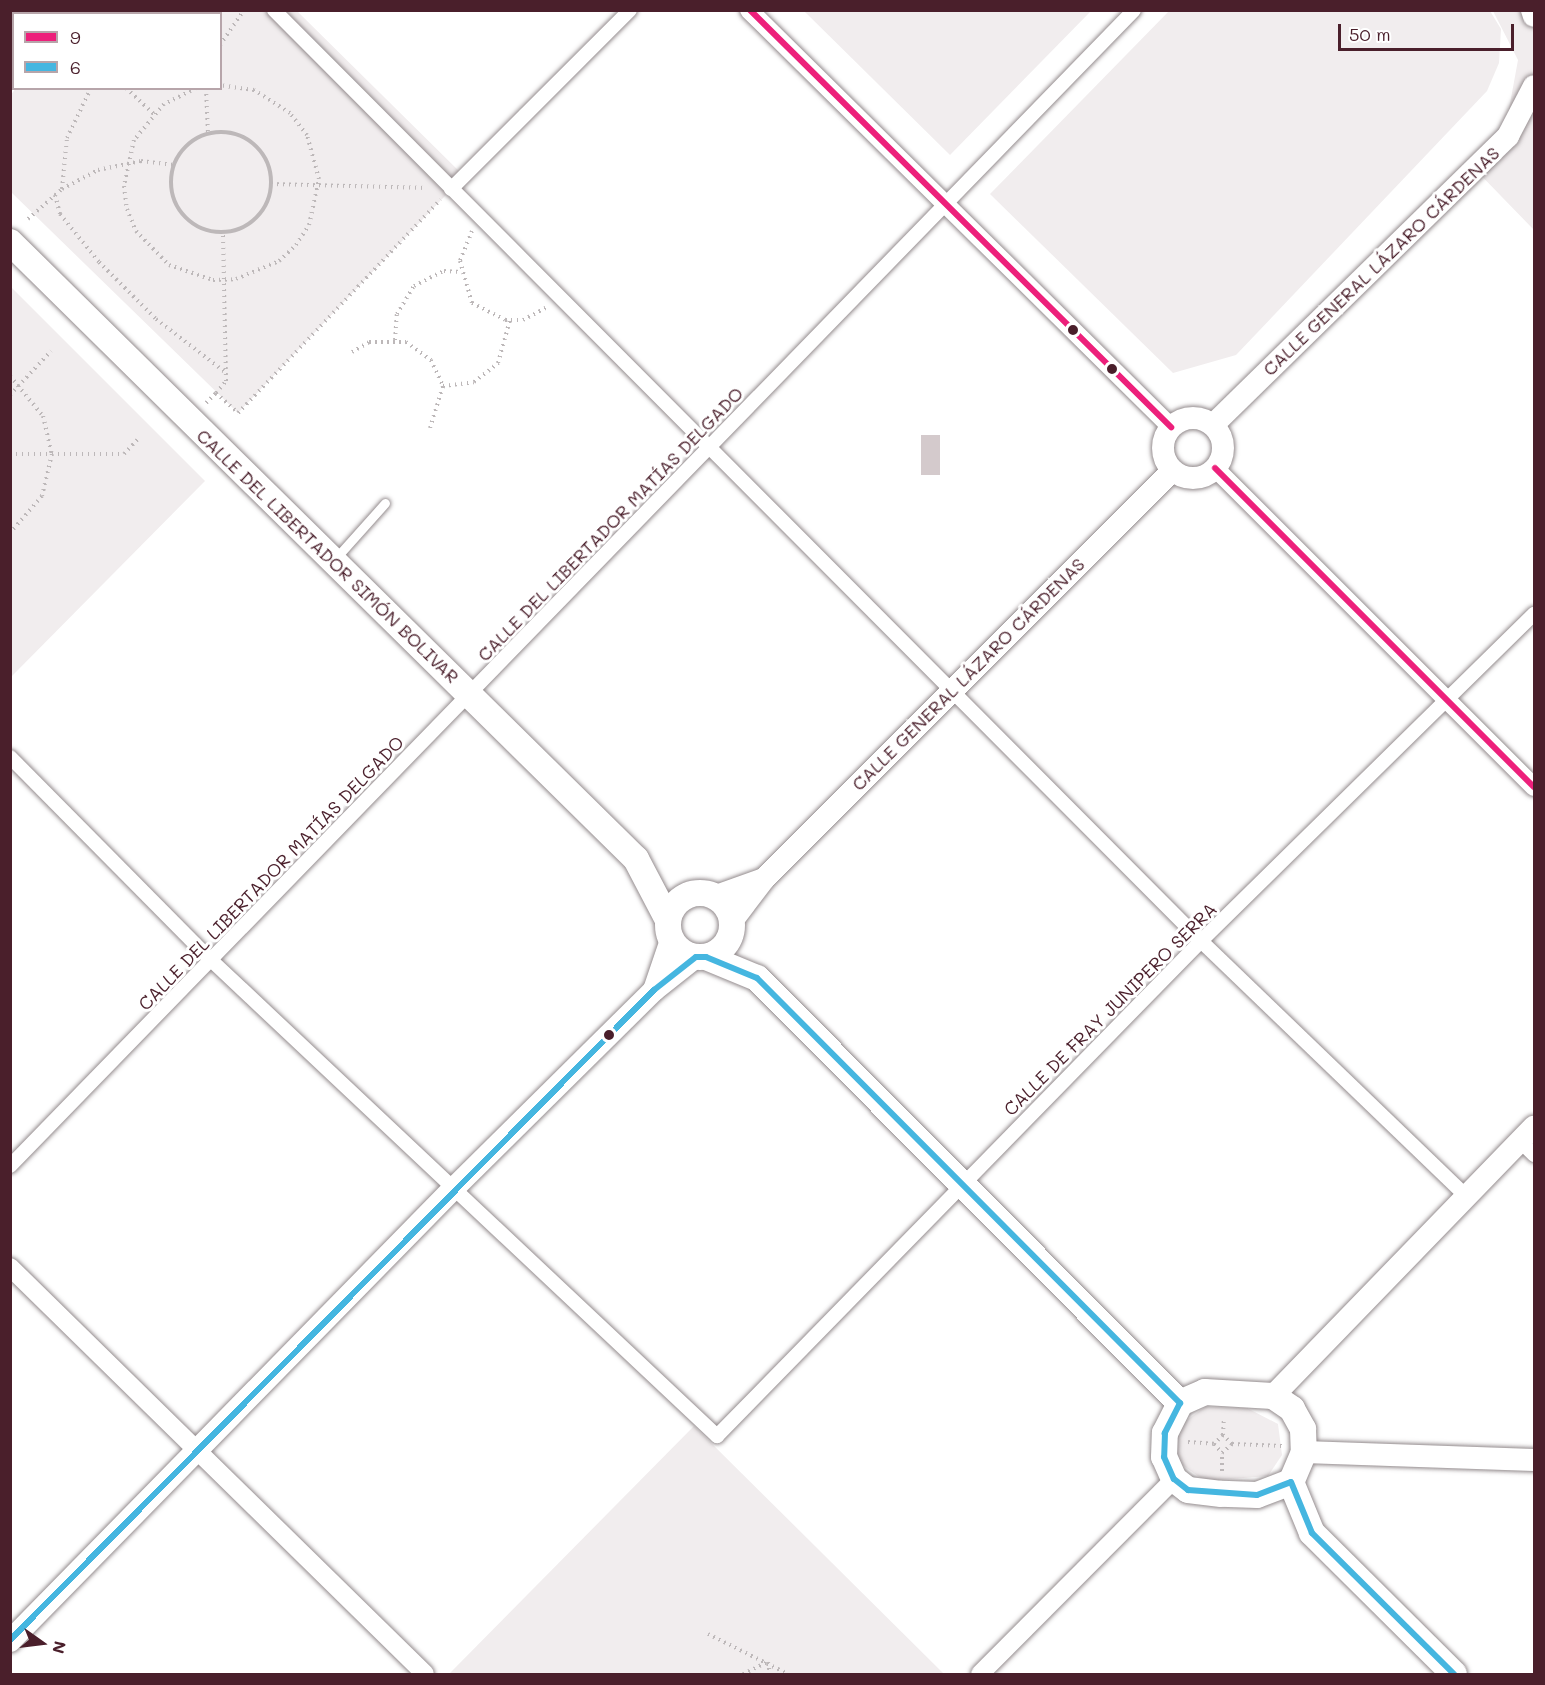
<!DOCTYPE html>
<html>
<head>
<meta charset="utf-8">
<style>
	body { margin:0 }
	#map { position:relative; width:1545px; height:1685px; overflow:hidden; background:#fff; font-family:Mali,sans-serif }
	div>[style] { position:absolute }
	.built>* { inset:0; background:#f1edee }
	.water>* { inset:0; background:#d4cacc }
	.path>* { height:4px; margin-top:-2px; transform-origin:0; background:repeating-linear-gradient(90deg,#bdb8b9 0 1.5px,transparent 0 6px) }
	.path>.ring { margin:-2px; padding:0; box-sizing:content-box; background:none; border:4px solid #bdb8b9; border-radius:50% }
	.roads { filter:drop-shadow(0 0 2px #948c8e) drop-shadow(0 0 2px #948c8e) }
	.service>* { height:9px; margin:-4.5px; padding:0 4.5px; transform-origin:4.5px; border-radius:4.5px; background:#fff }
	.pedestrian>* { height:14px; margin:-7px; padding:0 7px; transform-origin:7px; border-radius:7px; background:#fff }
	.minor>* { height:18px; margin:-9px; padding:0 9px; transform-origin:9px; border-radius:9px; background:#fff }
	.tertiary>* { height:22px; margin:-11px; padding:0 11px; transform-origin:11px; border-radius:11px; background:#fff }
	.tertiary>.ring { margin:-11px; padding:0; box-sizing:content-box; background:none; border:22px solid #fff; border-radius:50% }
	.secondary>* { height:26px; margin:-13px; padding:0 13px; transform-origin:13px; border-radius:13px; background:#fff }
	.secondary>.ring { margin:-13px; padding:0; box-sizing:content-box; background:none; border:26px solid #fff; border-radius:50% }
	.bus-1>* { height:6px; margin:-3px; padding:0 3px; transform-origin:3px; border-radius:3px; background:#ed207b }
	.bus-2>* { height:6px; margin:-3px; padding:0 3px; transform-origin:3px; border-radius:3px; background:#45b6e0 }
	.dots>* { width:16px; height:16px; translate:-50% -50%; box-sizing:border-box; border:3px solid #fff; border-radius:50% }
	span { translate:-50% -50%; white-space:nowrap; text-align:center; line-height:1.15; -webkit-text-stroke:6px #fff; paint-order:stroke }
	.street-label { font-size:18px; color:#4a1f2b }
	.frame { position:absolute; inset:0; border:12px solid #4a1f2b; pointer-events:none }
	.legend { position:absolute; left:12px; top:12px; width:210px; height:78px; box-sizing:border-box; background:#fff; border:2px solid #b7a5aa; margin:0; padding:8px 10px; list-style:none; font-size:18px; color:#4a1f2b }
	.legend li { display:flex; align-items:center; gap:12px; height:30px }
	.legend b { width:30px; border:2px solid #b7a5aa }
	.north { position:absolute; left:12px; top:1613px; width:60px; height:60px; -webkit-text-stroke:4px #fff; paint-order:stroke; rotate:104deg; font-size:16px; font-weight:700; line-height:24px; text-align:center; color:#4a1f2b }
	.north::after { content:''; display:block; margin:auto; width:21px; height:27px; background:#4a1f2b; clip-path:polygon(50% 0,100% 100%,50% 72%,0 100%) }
	.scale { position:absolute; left:1338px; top:24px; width:176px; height:27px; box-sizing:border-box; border:3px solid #4a1f2b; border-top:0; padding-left:8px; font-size:18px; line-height:21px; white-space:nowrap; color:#4a1f2b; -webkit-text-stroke:4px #fff; paint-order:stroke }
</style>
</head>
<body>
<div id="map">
	<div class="built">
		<div style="clip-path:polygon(171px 10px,297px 11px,464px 176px,238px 413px,11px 192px,10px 96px,16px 88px,220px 88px,220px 14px,168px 13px)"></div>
		<div style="clip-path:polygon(1170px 10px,1490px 11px,1501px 29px,1499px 63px,1487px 91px,1236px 355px,1173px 373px,990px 194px)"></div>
		<div style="clip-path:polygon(804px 11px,1091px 11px,950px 155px)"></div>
		<div style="clip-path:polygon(1493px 11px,1534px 11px,1534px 230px,1467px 161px,1507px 120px,1518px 60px)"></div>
		<div style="clip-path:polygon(10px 286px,205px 481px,11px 677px,10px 677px)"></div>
		<div style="clip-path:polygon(1205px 1407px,1247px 1408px,1278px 1424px,1282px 1455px,1268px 1476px,1205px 1481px,1181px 1464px,1176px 1450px,1180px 1425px)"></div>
		<div style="clip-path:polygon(694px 1426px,944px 1674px,450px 1673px)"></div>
	</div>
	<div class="water">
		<div style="clip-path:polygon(921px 435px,940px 435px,940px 475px,921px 475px)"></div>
	</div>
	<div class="path">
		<div style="left:220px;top:45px;width:42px;rotate:-55.6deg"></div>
		<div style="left:126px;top:88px;width:38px;rotate:43deg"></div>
		<div style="left:196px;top:88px;width:36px;rotate:153deg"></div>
		<div style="left:164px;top:104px;width:47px;rotate:129.8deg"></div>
		<div style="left:134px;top:140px;width:47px;rotate:102.3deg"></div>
		<div style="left:124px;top:186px;width:23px;rotate:83deg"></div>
		<div style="left:127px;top:209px;width:24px;rotate:68deg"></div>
		<div style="left:136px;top:231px;width:47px;rotate:45.9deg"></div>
		<div style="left:169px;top:265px;width:46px;rotate:18.8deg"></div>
		<div style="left:213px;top:280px;width:23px;rotate:-2deg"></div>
		<div style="left:236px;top:279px;width:47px;rotate:-22.7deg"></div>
		<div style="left:279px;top:261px;width:23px;rotate:-43deg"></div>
		<div style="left:296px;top:245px;width:24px;rotate:-57deg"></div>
		<div style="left:309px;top:225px;width:47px;rotate:-77.7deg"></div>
		<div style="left:319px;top:179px;width:46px;rotate:-105.3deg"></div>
		<div style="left:307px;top:135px;width:28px;rotate:-128deg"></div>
		<div style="left:290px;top:113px;width:43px;rotate:-147.4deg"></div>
		<div style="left:254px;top:90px;width:34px;rotate:-172deg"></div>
		<div style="left:206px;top:88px;width:45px;rotate:87.5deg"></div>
		<div class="ring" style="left:171px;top:132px;width:96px;height:96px"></div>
		<div style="left:271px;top:184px;width:156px;rotate:1.5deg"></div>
		<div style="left:62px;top:189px;width:51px;rotate:-84.4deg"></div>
		<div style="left:67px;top:138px;width:55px;rotate:-64.4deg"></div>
		<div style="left:55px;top:195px;width:20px;rotate:75deg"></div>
		<div style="left:60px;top:214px;width:62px;rotate:50.9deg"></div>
		<div style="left:99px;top:262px;width:81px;rotate:45deg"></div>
		<div style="left:156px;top:319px;width:88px;rotate:37.6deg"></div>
		<div style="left:28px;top:219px;width:45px;rotate:-41.4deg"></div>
		<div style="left:62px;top:189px;width:41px;rotate:-27.8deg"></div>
		<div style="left:98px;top:170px;width:44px;rotate:-11.8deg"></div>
		<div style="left:141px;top:161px;width:33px;rotate:7deg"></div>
		<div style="left:472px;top:231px;width:32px;rotate:112deg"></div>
		<div style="left:460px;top:261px;width:44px;rotate:74.1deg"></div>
		<div style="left:472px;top:303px;width:37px;rotate:27deg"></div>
		<div style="left:505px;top:320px;width:18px"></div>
		<div style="left:523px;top:320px;width:27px;rotate:-28deg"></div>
		<div style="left:395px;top:340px;width:26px;rotate:-86deg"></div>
		<div style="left:397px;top:314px;width:33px;rotate:-59deg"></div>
		<div style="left:414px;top:286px;width:34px;rotate:-27deg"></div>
		<div style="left:444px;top:271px;width:17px;rotate:3deg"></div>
		<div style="left:352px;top:352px;width:20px;rotate:-30deg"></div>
		<div style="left:369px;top:342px;width:37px"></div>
		<div style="left:406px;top:342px;width:31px;rotate:36deg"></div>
		<div style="left:431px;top:360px;width:29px;rotate:65deg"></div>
		<div style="left:10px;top:376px;width:52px;rotate:50.5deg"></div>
		<div style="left:43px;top:416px;width:39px;rotate:77deg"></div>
		<div style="left:52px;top:454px;width:43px;rotate:103.4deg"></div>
		<div style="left:42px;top:496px;width:49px;rotate:130.9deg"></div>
		<div style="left:216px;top:393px;width:16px;rotate:-50deg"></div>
		<div style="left:226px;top:381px;width:149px;rotate:-91.2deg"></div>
		<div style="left:10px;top:395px;width:60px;rotate:-47deg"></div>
		<div style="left:206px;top:403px;width:14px;rotate:-45deg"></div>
		<div style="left:216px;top:393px;width:30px;rotate:42deg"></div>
		<div style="left:238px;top:413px;width:294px;rotate:-46.5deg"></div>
		<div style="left:430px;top:428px;width:44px;rotate:-72.8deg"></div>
		<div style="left:443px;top:386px;width:31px;rotate:-7deg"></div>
		<div style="left:474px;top:382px;width:31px;rotate:-38deg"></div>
		<div style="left:498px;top:363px;width:45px;rotate:-74.4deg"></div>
		<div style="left:10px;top:454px;width:114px"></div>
		<div style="left:124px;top:454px;width:22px;rotate:-47deg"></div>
		<div style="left:1223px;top:1435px;width:13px;rotate:135deg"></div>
		<div style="left:1214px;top:1444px;width:12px;rotate:48deg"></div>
		<div style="left:1222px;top:1453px;width:13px;rotate:-42deg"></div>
		<div style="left:1232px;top:1444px;width:13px;rotate:-135deg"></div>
		<div style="left:1223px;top:1435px;width:18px;rotate:-87deg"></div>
		<div style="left:1188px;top:1442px;width:26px;rotate:4deg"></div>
		<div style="left:1232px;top:1444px;width:50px;rotate:2.3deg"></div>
		<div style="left:1222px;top:1471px;width:18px;rotate:-90deg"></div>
		<div style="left:708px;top:1634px;width:89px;rotate:26.6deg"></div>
		<div style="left:743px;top:1674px;width:28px;rotate:-26deg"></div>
		<div style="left:768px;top:1662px;width:12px;rotate:81deg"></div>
	</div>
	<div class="roads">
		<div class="service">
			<div style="left:121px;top:14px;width:5px;rotate:-53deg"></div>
			<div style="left:335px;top:559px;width:75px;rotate:-48.2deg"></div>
		</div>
		<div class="pedestrian">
			<div style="left:274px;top:10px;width:1314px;rotate:45.12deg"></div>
			<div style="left:1201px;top:941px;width:366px;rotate:43.9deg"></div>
			<div style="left:451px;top:189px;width:253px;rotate:-45deg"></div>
			<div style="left:10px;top:757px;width:286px;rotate:45.3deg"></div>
			<div style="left:211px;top:960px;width:695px;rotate:43.25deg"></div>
			<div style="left:717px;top:1436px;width:692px;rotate:-45.64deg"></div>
			<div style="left:1201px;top:941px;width:467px;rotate:-44.5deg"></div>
			<div style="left:1520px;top:1141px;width:20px;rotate:45deg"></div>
			<div style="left:10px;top:1166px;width:1612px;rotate:-45.8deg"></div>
		</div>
		<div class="minor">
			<div style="left:749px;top:10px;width:593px;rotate:44.66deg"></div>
			<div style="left:1215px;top:468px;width:451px;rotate:45deg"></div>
			<div style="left:10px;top:1267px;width:581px;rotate:44.44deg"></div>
			<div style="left:980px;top:1674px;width:275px;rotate:-45.1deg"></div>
		</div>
		<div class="tertiary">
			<div style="left:1532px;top:10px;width:6px;rotate:72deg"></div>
			<div class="ring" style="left:1163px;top:418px;width:38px;height:38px"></div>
			<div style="left:1213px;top:425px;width:413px;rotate:-44.4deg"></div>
			<div style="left:1508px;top:136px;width:56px;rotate:-62.5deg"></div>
			<div style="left:716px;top:896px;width:51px;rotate:-19.5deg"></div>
			<div style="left:732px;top:921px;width:53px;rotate:-52.7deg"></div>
			<div style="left:764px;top:879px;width:578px;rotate:-45deg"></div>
			<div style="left:654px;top:990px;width:53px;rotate:-71.2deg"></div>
			<div style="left:1273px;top:1396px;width:375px;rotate:-45.9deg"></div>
			<div style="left:1304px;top:1452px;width:230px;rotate:2deg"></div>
			<div style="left:10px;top:1641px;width:631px;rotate:-45.58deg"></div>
			<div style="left:452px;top:1190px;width:284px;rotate:-44.7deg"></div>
			<div style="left:654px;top:990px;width:53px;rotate:-38.2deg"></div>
		</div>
		<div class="secondary">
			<div style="left:57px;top:14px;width:5px;rotate:-53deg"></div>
			<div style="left:10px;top:64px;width:5px;rotate:-37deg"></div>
			<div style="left:10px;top:242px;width:879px;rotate:44.59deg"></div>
			<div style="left:636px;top:859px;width:69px;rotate:62.3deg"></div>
			<div class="ring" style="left:668px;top:893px;width:38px;height:38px"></div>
			<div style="left:706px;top:957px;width:55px;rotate:22.4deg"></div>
			<div style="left:757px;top:978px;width:600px;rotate:45.14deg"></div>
			<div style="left:1205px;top:1392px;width:68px;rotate:3.4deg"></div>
			<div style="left:1273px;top:1396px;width:23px;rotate:34deg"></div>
			<div style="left:1292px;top:1409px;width:23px;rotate:61deg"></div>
			<div style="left:1303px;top:1429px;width:23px;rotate:88deg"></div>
			<div style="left:1304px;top:1452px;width:33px;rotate:113deg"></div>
			<div style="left:1291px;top:1482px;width:36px;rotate:159deg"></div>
			<div style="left:1257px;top:1495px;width:36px;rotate:-178deg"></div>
			<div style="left:1221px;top:1494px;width:33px;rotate:-173deg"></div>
			<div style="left:1188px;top:1490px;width:18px;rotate:-142deg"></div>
			<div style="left:1174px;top:1479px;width:24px;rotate:-114deg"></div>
			<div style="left:1164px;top:1457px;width:24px;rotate:-88deg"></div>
			<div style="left:1165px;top:1433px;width:34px;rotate:-63deg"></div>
			<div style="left:1180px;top:1403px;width:27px;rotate:-24deg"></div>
			<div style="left:1291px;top:1482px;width:55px;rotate:67.6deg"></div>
			<div style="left:1312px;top:1533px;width:200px;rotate:44.8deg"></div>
		</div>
	</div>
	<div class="bus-1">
		<div style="left:750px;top:10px;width:593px;rotate:44.73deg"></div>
		<div style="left:1215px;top:468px;width:451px;rotate:45deg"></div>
	</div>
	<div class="bus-2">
		<div style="left:10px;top:1640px;width:915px;rotate:-45.27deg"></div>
		<div style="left:654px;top:990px;width:53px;rotate:-38.2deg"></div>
		<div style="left:696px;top:957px;width:10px"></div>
		<div style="left:706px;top:957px;width:55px;rotate:22.4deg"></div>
		<div style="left:757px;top:978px;width:600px;rotate:45.14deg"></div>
		<div style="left:1180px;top:1403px;width:34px;rotate:117deg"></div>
		<div style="left:1165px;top:1433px;width:24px;rotate:92deg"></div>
		<div style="left:1164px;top:1457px;width:24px;rotate:66deg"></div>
		<div style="left:1174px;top:1479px;width:18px;rotate:38deg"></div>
		<div style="left:1188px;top:1490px;width:69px;rotate:4.1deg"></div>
		<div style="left:1257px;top:1495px;width:36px;rotate:-21deg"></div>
		<div style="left:1291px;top:1482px;width:55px;rotate:67.6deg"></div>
		<div style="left:1312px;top:1533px;width:200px;rotate:44.8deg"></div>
	</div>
	<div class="dots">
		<div style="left:1073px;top:330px;background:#4a1f2b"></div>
		<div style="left:1112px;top:369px;background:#4a1f2b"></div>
		<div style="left:609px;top:1035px;background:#4a1f2b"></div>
	</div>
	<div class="street-label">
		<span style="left:1381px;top:261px;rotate:-44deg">CALLE GENERAL LÁZARO CÁRDENAS</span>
		<span style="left:610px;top:524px;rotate:-46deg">CALLE DEL LIBERTADOR MATÍAS DELGADO</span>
		<span style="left:328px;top:556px;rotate:44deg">CALLE DEL LIBERTADOR SIMÓN BOLIVAR</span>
		<span style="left:968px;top:674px;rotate:-45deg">CALLE GENERAL LÁZARO CÁRDENAS</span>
		<span style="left:271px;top:873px;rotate:-46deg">CALLE DEL LIBERTADOR MATÍAS DELGADO</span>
		<span style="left:1110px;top:1009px;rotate:-45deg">CALLE DE FRAY JUNIPERO SERRA</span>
	</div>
	<div class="frame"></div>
	<ul class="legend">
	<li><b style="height:8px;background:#ed207b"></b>9</li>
	<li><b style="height:8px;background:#45b6e0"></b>6</li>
	</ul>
	<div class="north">N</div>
	<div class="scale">50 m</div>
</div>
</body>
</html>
